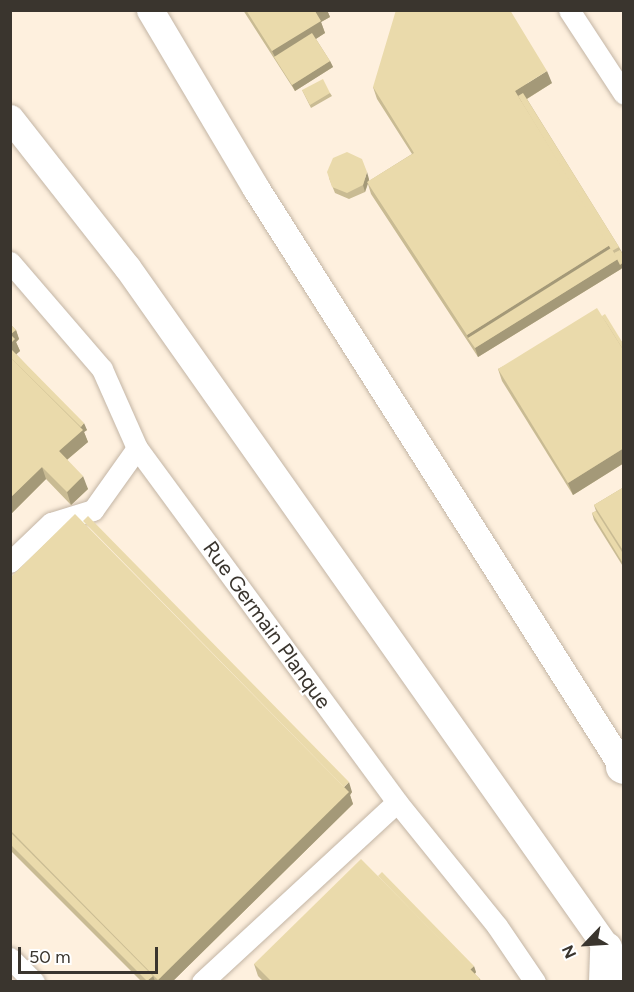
<!DOCTYPE html>
<html>
<head>
<meta charset="utf-8">
<style>
	body { margin:0 }
	#map { position:relative; width:634px; height:992px; overflow:hidden; background:#fef0de; font-family:Figtree,sans-serif }
	div>[style] { position:absolute }
	.roads { filter:drop-shadow(0 0 2px #c3b5a5) drop-shadow(0 0 2px #c3b5a5) }
	.minor>* { height:21px; margin:-10.5px; padding:0 10.5px; transform-origin:10.5px; border-radius:10.5px; background:#fff }
	.major>* { height:27px; margin:-13.5px; padding:0 13.5px; transform-origin:13.5px; border-radius:13.5px; background:#fff }
	.highway>* { height:32px; margin:-16px; padding:0 16px; transform-origin:16px; border-radius:16px; background:#fff }
	.wall>* { inset:0; background:#c9bb93 }
	.shaded-wall>* { inset:0; background:#a49978 }
	.building>* { inset:0; background:#eadaab }
	span { translate:-50% -50%; white-space:nowrap; text-align:center; line-height:1.15; -webkit-text-stroke:4.5px #fff; paint-order:stroke }
	.street-label { font-size:21px; color:#3a352e }
	.frame { position:absolute; inset:0; border:12px solid #3a352e; pointer-events:none }
	.north { position:absolute; left:556px; top:914px; width:60px; height:60px; -webkit-text-stroke:4px #fff; paint-order:stroke; rotate:245deg; font-size:16px; font-weight:700; line-height:24px; text-align:center; color:#3a352e }
	.north::after { content:''; display:block; margin:auto; width:21px; height:27px; background:#3a352e; clip-path:polygon(50% 0,100% 100%,50% 72%,0 100%) }
	.scale { position:absolute; left:18px; top:947px; width:140px; height:27px; box-sizing:border-box; border:3px solid #3a352e; border-top:0; padding-left:8px; font-size:18px; line-height:21px; white-space:nowrap; color:#3a352e; -webkit-text-stroke:4px #fff; paint-order:stroke }
</style>
</head>
<body>
<div id="map">
	<div class="roads">
		<div class="minor">
			<div style="left:569px;top:10px;width:100px;rotate:56.8deg"></div>
			<div style="left:10px;top:262px;width:141px;rotate:49.3deg"></div>
			<div style="left:102px;top:369px;width:86px;rotate:66.1deg"></div>
			<div style="left:137px;top:448px;width:439px;rotate:53.7deg"></div>
			<div style="left:397px;top:802px;width:159px;rotate:51.1deg"></div>
			<div style="left:497px;top:926px;width:68px;rotate:55.8deg"></div>
			<div style="left:10px;top:562px;width:57px;rotate:-43.6deg"></div>
			<div style="left:51px;top:523px;width:44px;rotate:-17.2deg"></div>
			<div style="left:93px;top:510px;width:76px;rotate:-54.6deg"></div>
			<div style="left:10px;top:958px;width:34px;rotate:45deg"></div>
			<div style="left:202px;top:982px;width:265px;rotate:-42.7deg"></div>
		</div>
		<div class="major">
			<div style="left:150px;top:10px;width:206px;rotate:59.3deg"></div>
			<div style="left:255px;top:187px;width:689px;rotate:57.62deg"></div>
			<div style="left:10px;top:118px;width:189px;rotate:51.9deg"></div>
			<div style="left:127px;top:267px;width:863px;rotate:54.82deg"></div>
		</div>
		<div class="highway">
			<div style="left:622px;top:767px;width:2px;rotate:27deg"></div>
			<div style="left:605px;top:982px;width:34px;rotate:-88deg"></div>
		</div>
	</div>
	<div class="wall">
		<div style="clip-path:polygon(243px 10px,327px 10px,330px 17px,321px 22px,325px 33px,316px 39px,330px 61px,333px 67px,295px 91px)"></div>
		<div style="clip-path:polygon(552px 83px,527px 99px,619px 247px,624px 256px,624px 266px,621px 269px,478px 357px,371px 194px,368px 184px,365px 192px,349px 199px,335px 193px,329px 178px,369px 179px,369px 181px,412px 154px,377px 99px,373px 87px)"></div>
		<div style="clip-path:polygon(302px 90px,330px 93px,332px 96px,311px 108px)"></div>
		<div style="clip-path:polygon(602px 316px,624px 345px,624px 463px,573px 495px,502px 381px,498px 369px)"></div>
		<div style="clip-path:polygon(10px 324px,16px 330px,19px 339px,16px 342px,20px 351px,16px 354px,87px 430px,84px 432px,88px 442px,67px 460px,88px 489px,71px 505px,46px 479px,10px 515px)"></div>
		<div style="clip-path:polygon(624px 487px,624px 568px,594px 520px,592px 513px,596px 511px,594px 505px)"></div>
		<div style="clip-path:polygon(10px 578px,352px 792px,350px 795px,353px 804px,173px 981px,141px 981px,10px 850px)"></div>
		<div style="clip-path:polygon(254px 964px,476px 972px,475px 974px,480px 979px,481px 981px,263px 981px,258px 976px)"></div>
	</div>
	<div class="shaded-wall">
		<div style="clip-path:polygon(317px 10px,327px 10px,330px 17px,321px 22px,325px 33px,278px 63px,272px 51px)"></div>
		<div style="clip-path:polygon(330px 61px,333px 67px,295px 91px,292px 85px)"></div>
		<div style="clip-path:polygon(547px 71px,552px 83px,520px 103px,515px 91px)"></div>
		<div style="clip-path:polygon(367px 172px,369px 179px,365px 192px,363px 185px)"></div>
		<div style="clip-path:polygon(610px 245px,614px 257px,468px 338px,467px 335px)"></div>
		<div style="clip-path:polygon(618px 259px,624px 262px,624px 266px,621px 269px,478px 357px,475px 348px)"></div>
		<div style="clip-path:polygon(16px 330px,19px 339px,16px 342px,20px 351px,10px 360px,10px 334px)"></div>
		<div style="clip-path:polygon(84px 423px,87px 430px,84px 432px,88px 442px,63px 463px,59px 451px)"></div>
		<div style="clip-path:polygon(624px 448px,624px 463px,573px 495px,568px 483px)"></div>
		<div style="clip-path:polygon(42px 467px,46px 479px,10px 515px,10px 498px)"></div>
		<div style="clip-path:polygon(83px 476px,88px 489px,71px 505px,67px 492px)"></div>
		<div style="clip-path:polygon(349px 782px,352px 792px,350px 795px,353px 804px,173px 981px,158px 981px,158px 980px)"></div>
		<div style="clip-path:polygon(474px 966px,476px 972px,471px 978px,468px 971px)"></div>
		<div style="clip-path:polygon(153px 976px,155px 981px,147px 981px)"></div>
	</div>
	<div class="building">
		<div style="clip-path:polygon(246px 10px,317px 10px,315px 11px,321px 21px,272px 51px)"></div>
		<div style="clip-path:polygon(396px 10px,510px 10px,547px 71px,515px 91px,610px 245px,467px 335px,367px 182px,414px 153px,373px 87px)"></div>
		<div style="clip-path:polygon(312px 33px,330px 61px,292px 85px,274px 57px)"></div>
		<div style="clip-path:polygon(323px 79px,330px 93px,310px 105px,302px 90px)"></div>
		<div style="clip-path:polygon(523px 93px,619px 247px,612px 251px,518px 96px)"></div>
		<div style="clip-path:polygon(347px 152px,362px 159px,367px 172px,363px 185px,347px 193px,332px 187px,327px 172px,333px 158px)"></div>
		<div style="clip-path:polygon(611px 248px,618px 259px,475px 348px,468px 338px)"></div>
		<div style="clip-path:polygon(620px 250px,624px 256px,624px 262px,620px 265px,614px 253px)"></div>
		<div style="clip-path:polygon(597px 308px,624px 351px,624px 448px,568px 483px,498px 369px)"></div>
		<div style="clip-path:polygon(605px 314px,624px 345px,624px 351px,602px 316px)"></div>
		<div style="clip-path:polygon(10px 324px,16px 330px,11px 334px,10px 334px)"></div>
		<div style="clip-path:polygon(10px 334px,15px 339px,10px 344px)"></div>
		<div style="clip-path:polygon(12px 350px,84px 423px,81px 427px,10px 357px,10px 351px)"></div>
		<div style="clip-path:polygon(10px 357px,83px 430px,59px 451px,83px 476px,67px 492px,42px 467px,10px 498px)"></div>
		<div style="clip-path:polygon(624px 487px,624px 552px,594px 505px)"></div>
		<div style="clip-path:polygon(596px 511px,624px 555px,624px 565px,592px 513px)"></div>
		<div style="clip-path:polygon(75px 514px,349px 792px,158px 980px,10px 830px,10px 578px)"></div>
		<div style="clip-path:polygon(88px 516px,349px 782px,344px 787px,83px 521px)"></div>
		<div style="clip-path:polygon(10px 832px,153px 976px,147px 981px,10px 844px)"></div>
		<div style="clip-path:polygon(361px 859px,480px 979px,477px 981px,271px 981px,254px 964px)"></div>
		<div style="clip-path:polygon(382px 872px,474px 966px,470px 970px,378px 876px)"></div>
	</div>
	<div class="street-label">
		<span style="left:267px;top:625px;rotate:54deg">Rue Germain Planque</span>
	</div>
	<div class="frame"></div>
	<div class="north">N</div>
	<div class="scale">50 m</div>
</div>
</body>
</html>
